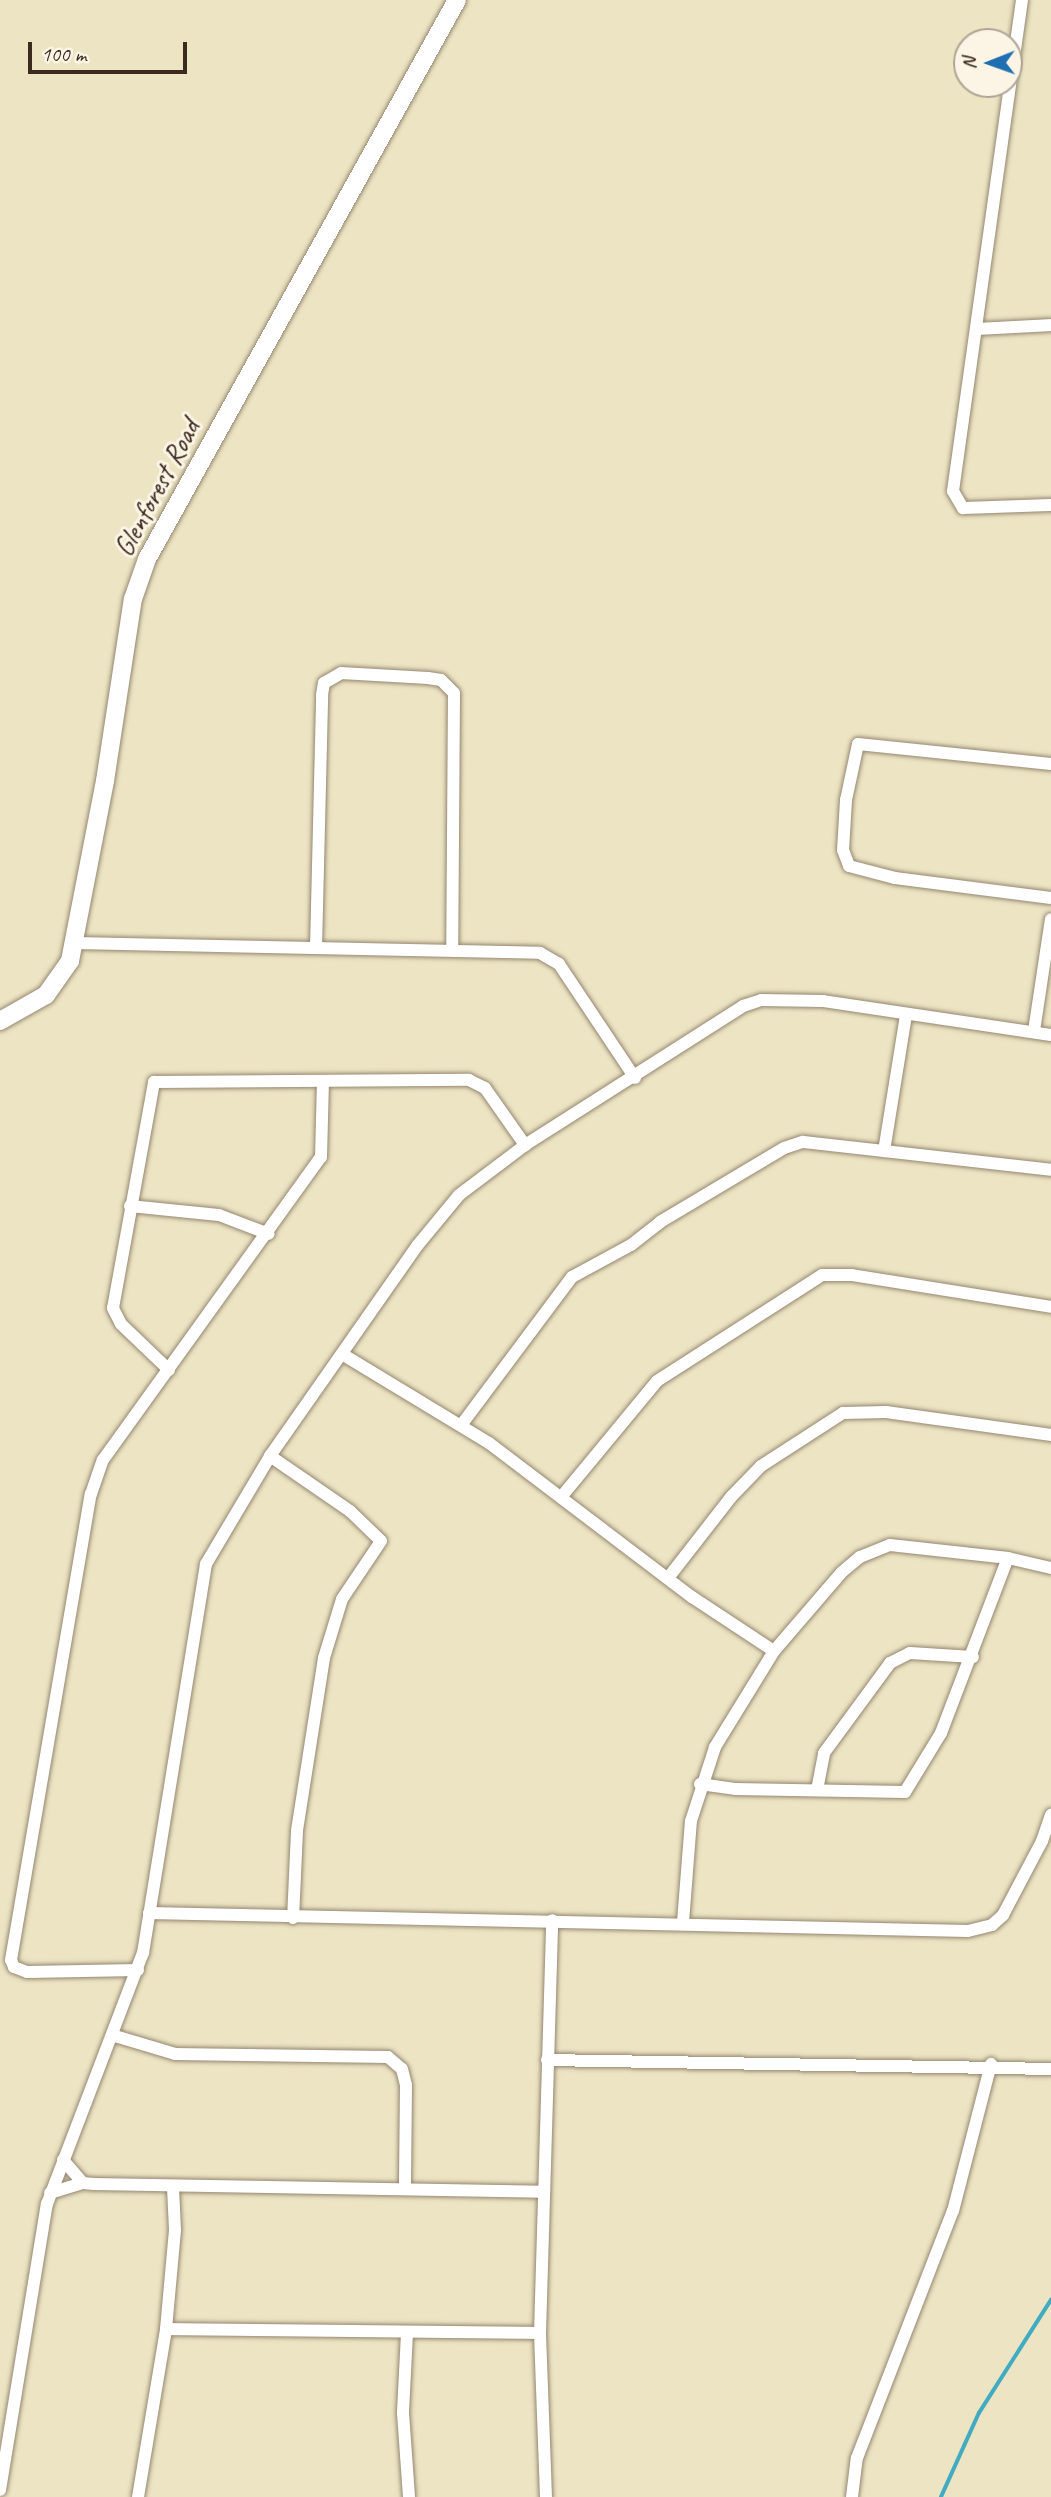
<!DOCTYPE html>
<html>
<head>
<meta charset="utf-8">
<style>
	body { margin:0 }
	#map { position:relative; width:1051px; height:2497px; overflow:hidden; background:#ece4c3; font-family:Caveat,sans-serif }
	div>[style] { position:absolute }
	.stream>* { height:3.5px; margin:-1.75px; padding:0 1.75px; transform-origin:1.75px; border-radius:1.75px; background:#41abc1 }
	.roads { filter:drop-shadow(0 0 2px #948770) drop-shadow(0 0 2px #948770) }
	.street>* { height:12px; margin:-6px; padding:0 6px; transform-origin:6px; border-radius:6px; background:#fff }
	.secondary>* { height:18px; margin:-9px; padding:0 9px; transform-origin:9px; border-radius:9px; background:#fff }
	span { translate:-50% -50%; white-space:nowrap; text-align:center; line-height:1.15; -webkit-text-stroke:6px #fcf5e5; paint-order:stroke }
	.street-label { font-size:28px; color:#3b2a1e }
	.north { position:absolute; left:953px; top:28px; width:70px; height:70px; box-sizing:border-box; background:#fcf5e5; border:2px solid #afa495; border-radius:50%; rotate:269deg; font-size:19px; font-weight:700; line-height:28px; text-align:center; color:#3b2a1e }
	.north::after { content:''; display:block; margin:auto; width:24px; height:32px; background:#1f6fb2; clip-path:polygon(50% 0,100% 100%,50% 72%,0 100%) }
	.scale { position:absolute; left:28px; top:42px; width:159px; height:32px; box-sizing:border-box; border:4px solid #3b2a1e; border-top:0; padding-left:9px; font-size:21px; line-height:24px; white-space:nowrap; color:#3b2a1e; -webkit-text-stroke:5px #fcf5e5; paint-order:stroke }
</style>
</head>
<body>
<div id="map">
	<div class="stream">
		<div style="left:941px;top:2497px;width:92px;rotate:-65.7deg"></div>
		<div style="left:979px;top:2413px;width:134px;rotate:-57.5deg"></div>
	</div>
	<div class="roads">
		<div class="street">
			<div style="left:1022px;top:0;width:496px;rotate:98deg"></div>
			<div style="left:953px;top:491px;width:20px;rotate:60deg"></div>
			<div style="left:963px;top:508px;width:88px;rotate:-2deg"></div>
			<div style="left:978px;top:329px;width:73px;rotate:-3.1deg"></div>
			<div style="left:1051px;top:764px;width:194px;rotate:-174.1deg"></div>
			<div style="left:858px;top:744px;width:57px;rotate:102.1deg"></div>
			<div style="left:846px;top:800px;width:50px;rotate:93.4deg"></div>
			<div style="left:843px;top:850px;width:17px;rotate:69deg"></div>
			<div style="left:849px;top:866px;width:48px;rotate:14.6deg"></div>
			<div style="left:895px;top:878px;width:157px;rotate:7.3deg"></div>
			<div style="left:75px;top:943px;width:465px;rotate:1.2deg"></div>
			<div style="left:540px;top:953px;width:22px;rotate:30deg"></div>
			<div style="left:559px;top:964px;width:137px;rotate:56.3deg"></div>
			<div style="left:316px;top:948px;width:253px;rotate:-88.6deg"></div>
			<div style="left:322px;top:695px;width:12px;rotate:-81deg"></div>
			<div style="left:324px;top:683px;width:20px;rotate:-30deg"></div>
			<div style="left:341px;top:673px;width:87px;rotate:3.3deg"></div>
			<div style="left:428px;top:678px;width:13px;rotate:9deg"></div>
			<div style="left:441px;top:680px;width:18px;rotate:45deg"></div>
			<div style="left:454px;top:693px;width:256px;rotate:90.4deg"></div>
			<div style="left:1034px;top:1031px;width:113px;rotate:-81.4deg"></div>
			<div style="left:884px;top:1151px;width:138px;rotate:-80.8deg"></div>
			<div style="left:130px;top:1206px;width:89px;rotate:5.8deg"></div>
			<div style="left:219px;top:1215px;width:53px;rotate:20.8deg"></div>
			<div style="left:342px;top:1354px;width:172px;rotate:31.2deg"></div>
			<div style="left:489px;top:1443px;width:255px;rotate:37.2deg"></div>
			<div style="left:692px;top:1597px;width:98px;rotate:33.4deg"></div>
			<div style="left:169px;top:1370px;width:66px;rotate:-136.2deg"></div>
			<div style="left:121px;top:1324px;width:18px;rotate:-117deg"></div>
			<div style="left:113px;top:1308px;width:230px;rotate:-79.7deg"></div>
			<div style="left:154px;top:1082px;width:315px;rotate:-0.4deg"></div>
			<div style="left:469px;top:1080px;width:18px;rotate:27deg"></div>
			<div style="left:485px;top:1088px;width:70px;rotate:54.9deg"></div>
			<div style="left:462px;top:1424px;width:184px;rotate:-53.2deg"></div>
			<div style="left:572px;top:1277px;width:67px;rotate:-28.5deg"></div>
			<div style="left:631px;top:1245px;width:37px;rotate:-38deg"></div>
			<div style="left:660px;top:1222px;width:144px;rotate:-30.8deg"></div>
			<div style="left:784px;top:1148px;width:20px;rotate:-18deg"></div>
			<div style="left:803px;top:1142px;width:250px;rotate:6.4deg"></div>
			<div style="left:270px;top:1456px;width:97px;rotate:34.5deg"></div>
			<div style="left:350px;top:1511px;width:43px;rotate:44.1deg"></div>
			<div style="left:381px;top:1541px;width:70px;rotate:123.9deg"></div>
			<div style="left:342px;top:1599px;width:62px;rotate:107deg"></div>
			<div style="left:324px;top:1658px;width:175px;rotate:98.9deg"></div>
			<div style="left:297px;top:1831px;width:87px;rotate:92.6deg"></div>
			<div style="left:562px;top:1496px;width:149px;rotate:-50.4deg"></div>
			<div style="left:657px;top:1381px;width:196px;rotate:-32.7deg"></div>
			<div style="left:822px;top:1275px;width:30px"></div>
			<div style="left:852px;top:1275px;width:202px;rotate:9.1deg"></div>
			<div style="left:668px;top:1578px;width:103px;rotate:-52.1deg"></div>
			<div style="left:731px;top:1497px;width:43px;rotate:-45.9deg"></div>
			<div style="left:761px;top:1466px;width:98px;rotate:-32.9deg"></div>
			<div style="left:843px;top:1413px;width:43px;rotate:-1.3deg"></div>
			<div style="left:886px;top:1412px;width:167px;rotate:7.9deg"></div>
			<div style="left:700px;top:1784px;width:35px;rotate:8deg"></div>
			<div style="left:735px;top:1789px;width:170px;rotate:1deg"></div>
			<div style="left:905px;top:1792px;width:69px;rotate:-58.6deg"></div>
			<div style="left:941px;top:1733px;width:187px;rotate:-69.1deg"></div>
			<div style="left:817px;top:1790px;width:38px;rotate:-79deg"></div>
			<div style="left:824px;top:1753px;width:112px;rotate:-53.7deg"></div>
			<div style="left:890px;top:1663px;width:22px;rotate:-27deg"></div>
			<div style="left:910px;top:1653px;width:63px;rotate:3.6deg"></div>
			<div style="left:149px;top:1913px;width:819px;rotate:1.26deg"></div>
			<div style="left:968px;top:1931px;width:25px;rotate:-14deg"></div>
			<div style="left:992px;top:1925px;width:15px;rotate:-42deg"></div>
			<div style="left:1003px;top:1915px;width:84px;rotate:-62.2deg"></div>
			<div style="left:1042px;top:1841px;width:28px;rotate:-71deg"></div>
			<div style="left:683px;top:1922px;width:101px;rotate:-85.5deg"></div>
			<div style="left:691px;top:1821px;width:78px;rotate:-72deg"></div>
			<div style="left:715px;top:1747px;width:113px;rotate:-58.4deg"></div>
			<div style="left:774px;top:1651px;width:104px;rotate:-49.3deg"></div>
			<div style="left:842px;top:1572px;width:23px;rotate:-40deg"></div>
			<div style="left:860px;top:1557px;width:32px;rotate:-22deg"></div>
			<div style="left:890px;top:1545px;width:119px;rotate:6.3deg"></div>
			<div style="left:1008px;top:1558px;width:44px;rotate:13.1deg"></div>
			<div style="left:138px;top:1970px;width:111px;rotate:179deg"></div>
			<div style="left:27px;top:1972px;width:14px;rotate:-159deg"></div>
			<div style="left:14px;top:1967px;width:8px;rotate:-113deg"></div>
			<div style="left:11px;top:1960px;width:473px;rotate:-80.3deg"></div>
			<div style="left:91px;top:1494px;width:36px;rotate:-71deg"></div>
			<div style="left:103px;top:1460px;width:373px;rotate:-54.3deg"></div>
			<div style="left:321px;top:1157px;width:74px;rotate:-88.5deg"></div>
			<div style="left:115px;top:2036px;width:63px;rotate:16.7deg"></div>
			<div style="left:175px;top:2054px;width:213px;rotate:0.8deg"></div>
			<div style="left:388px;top:2057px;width:18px;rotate:41deg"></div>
			<div style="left:402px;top:2069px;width:16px;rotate:76deg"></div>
			<div style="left:406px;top:2085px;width:104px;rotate:90.6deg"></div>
			<div style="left:547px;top:2060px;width:504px;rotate:1.02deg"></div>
			<div style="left:63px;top:2160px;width:30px;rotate:49deg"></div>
			<div style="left:83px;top:2183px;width:11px;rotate:5deg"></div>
			<div style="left:94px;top:2184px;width:449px;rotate:1deg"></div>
			<div style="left:50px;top:2193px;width:34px;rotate:-17deg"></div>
			<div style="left:166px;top:2329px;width:374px;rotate:0.6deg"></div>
			<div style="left:407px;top:2333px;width:80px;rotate:92.9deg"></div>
			<div style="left:403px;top:2413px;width:84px;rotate:85.9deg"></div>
			<div style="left:0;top:2490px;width:290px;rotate:-80.7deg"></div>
			<div style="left:47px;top:2204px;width:269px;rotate:-69.1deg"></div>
			<div style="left:143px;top:1953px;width:394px;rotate:-80.8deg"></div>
			<div style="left:206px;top:1564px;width:126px;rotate:-59.3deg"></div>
			<div style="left:270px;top:1456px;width:256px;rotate:-55deg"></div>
			<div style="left:417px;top:1246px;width:66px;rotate:-50.5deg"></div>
			<div style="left:459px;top:1195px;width:83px;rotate:-37.1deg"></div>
			<div style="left:525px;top:1145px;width:259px;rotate:-32.5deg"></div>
			<div style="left:743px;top:1006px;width:19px;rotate:-18deg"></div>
			<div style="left:761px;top:1000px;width:62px;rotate:0.9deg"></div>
			<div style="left:823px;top:1001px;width:231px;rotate:8.5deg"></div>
			<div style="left:138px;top:2497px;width:170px;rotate:-80.5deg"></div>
			<div style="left:166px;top:2329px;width:99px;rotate:-84.8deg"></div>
			<div style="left:175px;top:2230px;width:43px;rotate:-92.7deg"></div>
			<div style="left:546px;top:2497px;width:164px;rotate:-92.1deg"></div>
			<div style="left:540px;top:2333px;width:413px;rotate:-88.3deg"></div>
			<div style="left:852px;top:2497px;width:39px;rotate:-83deg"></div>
			<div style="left:857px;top:2458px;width:265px;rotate:-68.8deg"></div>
			<div style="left:953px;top:2211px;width:152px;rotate:-75.5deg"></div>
		</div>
		<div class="secondary">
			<div style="left:0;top:1021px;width:53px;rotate:-29.5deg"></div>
			<div style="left:46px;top:995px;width:42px;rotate:-54.8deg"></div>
			<div style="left:70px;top:961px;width:183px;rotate:-79deg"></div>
			<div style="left:105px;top:781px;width:184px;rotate:-81.3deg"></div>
			<div style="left:133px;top:599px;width:42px;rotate:-70.7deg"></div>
			<div style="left:147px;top:559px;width:639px;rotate:-60.99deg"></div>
		</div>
	</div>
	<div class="street-label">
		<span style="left:157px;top:488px;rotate:-62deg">Glenforest Road</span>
	</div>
	<div class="north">N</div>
	<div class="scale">100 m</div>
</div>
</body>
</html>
